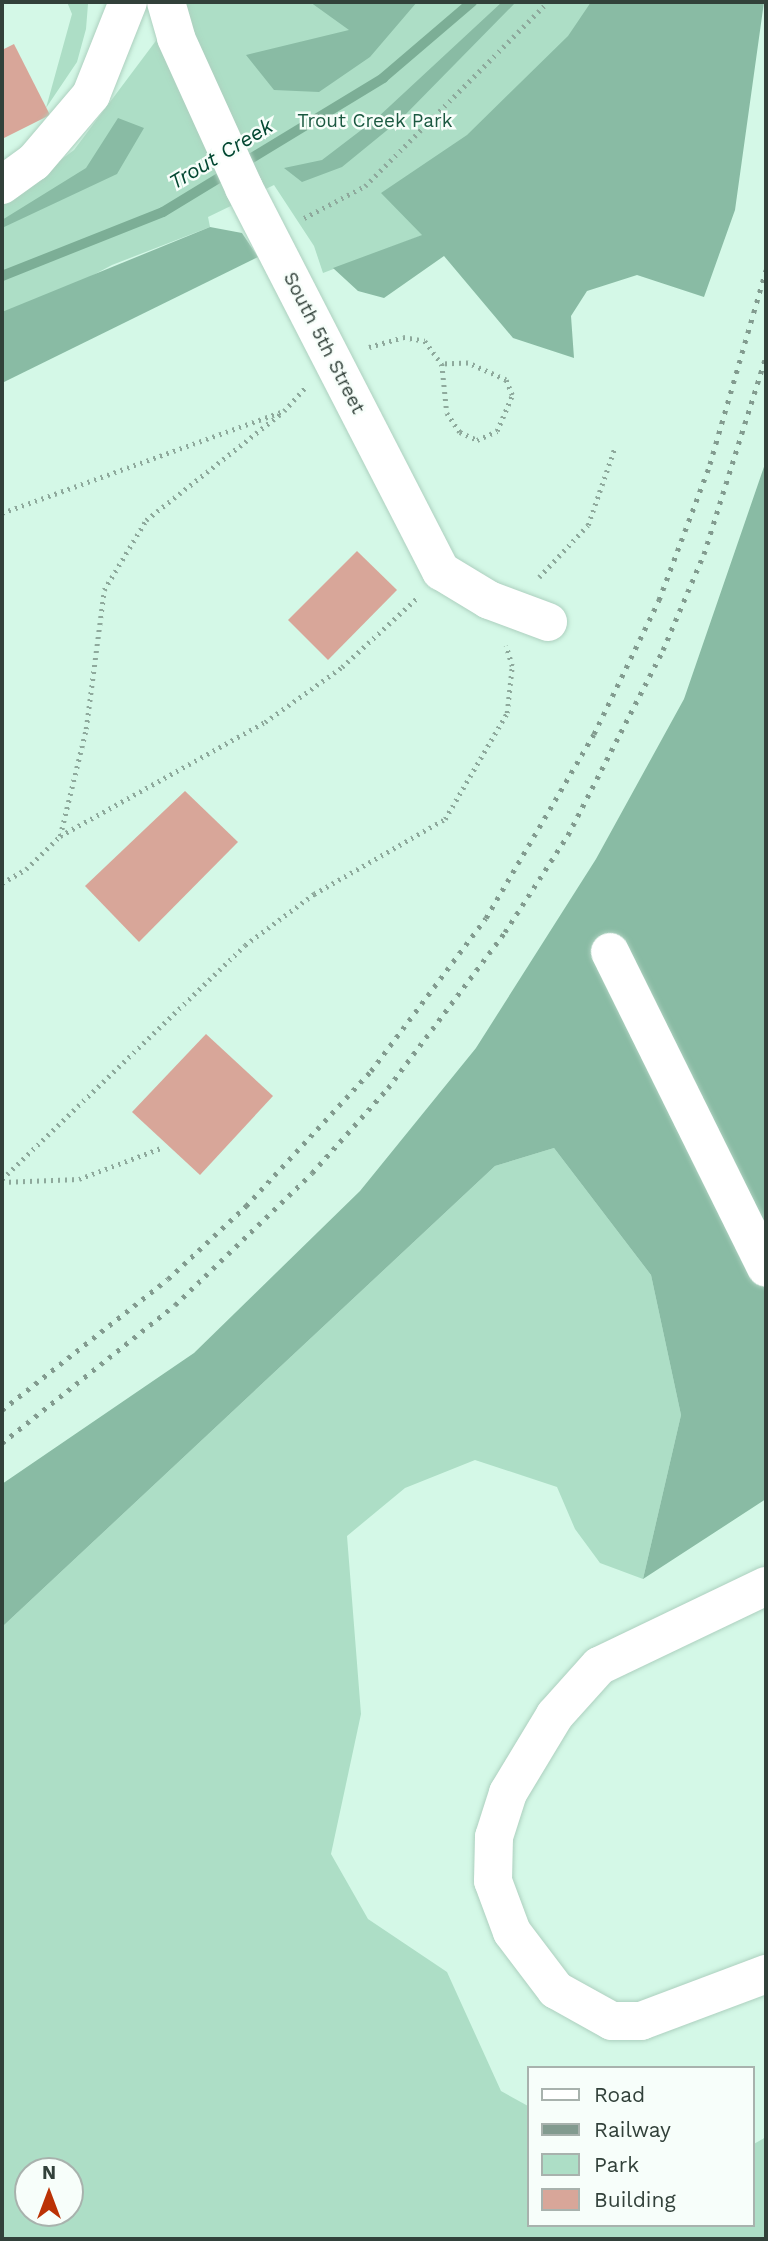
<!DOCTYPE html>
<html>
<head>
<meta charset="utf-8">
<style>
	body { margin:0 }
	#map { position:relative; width:768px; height:2241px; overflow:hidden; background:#d4f8e7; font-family:"Work Sans",sans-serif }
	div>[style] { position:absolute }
	.green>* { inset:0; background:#addec6 }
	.forest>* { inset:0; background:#89bba4 }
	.stream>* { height:10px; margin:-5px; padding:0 5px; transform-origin:5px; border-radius:5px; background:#7cae96 }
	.building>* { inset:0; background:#d8a699 }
	.path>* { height:4.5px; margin-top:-2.25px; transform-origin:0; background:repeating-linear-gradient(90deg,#8ea99c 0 2px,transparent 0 7px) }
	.roads { filter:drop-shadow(0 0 2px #add0bf) drop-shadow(0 0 2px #add0bf) }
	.minor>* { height:38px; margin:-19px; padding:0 19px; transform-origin:19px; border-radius:19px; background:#fff }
	.rail>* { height:5px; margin-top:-2.5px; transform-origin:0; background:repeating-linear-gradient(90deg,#829b8f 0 3.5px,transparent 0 10.5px) }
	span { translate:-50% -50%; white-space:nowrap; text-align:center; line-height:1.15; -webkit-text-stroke:5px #f7fefa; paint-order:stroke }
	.park-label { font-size:19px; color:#1b5941 }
	.street-label { font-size:19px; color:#32413a }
	.water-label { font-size:21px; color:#024731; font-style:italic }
	.frame { position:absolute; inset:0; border:4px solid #32413a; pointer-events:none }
	.legend { position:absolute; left:527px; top:2066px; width:228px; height:161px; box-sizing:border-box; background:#f7fefa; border:2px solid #a8b2ad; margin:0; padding:9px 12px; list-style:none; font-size:21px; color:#32413a }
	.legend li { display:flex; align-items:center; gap:14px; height:35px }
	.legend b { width:35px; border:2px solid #a8b2ad }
	.north { position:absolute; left:14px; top:2157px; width:70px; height:70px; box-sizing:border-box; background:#f7fefa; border:2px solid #a8b2ad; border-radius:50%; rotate:0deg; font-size:19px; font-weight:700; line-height:28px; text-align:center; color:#32413a }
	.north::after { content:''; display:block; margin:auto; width:24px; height:32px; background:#bb3205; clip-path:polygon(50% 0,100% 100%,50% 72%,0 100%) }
</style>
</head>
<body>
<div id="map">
	<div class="green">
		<div style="clip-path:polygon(67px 2px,88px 4px,86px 29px,77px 62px,46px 108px,72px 14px)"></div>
		<div style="clip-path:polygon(185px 2px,682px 2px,423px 235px,323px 273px,314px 246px,274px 185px,208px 217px,210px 227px,112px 265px,2px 324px,2px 204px,74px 150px)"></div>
		<div style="clip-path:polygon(evenodd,554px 1148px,651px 1275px,681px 1415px,643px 1579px,600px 1563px,575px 1529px,557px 1487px,475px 1460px,405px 1488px,347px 1536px,361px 1714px,331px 1854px,368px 1919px,447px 1972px,501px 2091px,528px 2106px,528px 2225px,752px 2225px,752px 2145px,766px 2137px,766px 2239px,2px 2239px,2px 1627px,495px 1166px,554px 1148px,28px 2171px,70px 2171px,70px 2213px,28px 2213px,28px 2171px)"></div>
	</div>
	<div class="forest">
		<div style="clip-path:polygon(310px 2px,417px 2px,370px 57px,319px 92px,274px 90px,246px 55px,349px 30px)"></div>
		<div style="clip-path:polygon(502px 2px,516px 2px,402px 118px,342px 167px,302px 182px,284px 168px,322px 160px,377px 118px)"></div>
		<div style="clip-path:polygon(591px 2px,764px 2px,735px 210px,704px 297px,637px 275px,587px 291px,571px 316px,574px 358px,513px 338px,444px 256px,384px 298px,358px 291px,333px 268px,422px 235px,381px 193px,467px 135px,568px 36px)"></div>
		<div style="clip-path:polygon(118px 118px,144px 128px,117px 174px,2px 228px,2px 220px,86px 168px)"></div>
		<div style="clip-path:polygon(210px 227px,242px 233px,258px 257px,2px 383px,2px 312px)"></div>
		<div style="clip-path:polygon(766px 461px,766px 1499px,643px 1579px,681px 1415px,651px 1275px,554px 1148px,495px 1166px,2px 1627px,2px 1484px,194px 1353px,360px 1191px,476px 1048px,596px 859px,684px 699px)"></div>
	</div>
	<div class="stream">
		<div style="left:2px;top:276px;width:173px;rotate:-21.7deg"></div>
		<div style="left:163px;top:212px;width:258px;rotate:-31.3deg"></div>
		<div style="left:383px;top:78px;width:117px;rotate:-40.5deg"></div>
	</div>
	<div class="building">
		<div style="clip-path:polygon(14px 44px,50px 115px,2px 139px,2px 50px)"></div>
		<div style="clip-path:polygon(357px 551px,397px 590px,328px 660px,288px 620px)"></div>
		<div style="clip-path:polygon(185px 791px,238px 842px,139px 942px,85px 886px)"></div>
		<div style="clip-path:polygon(206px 1034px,273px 1096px,200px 1175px,132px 1112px)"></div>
	</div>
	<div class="path">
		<div style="left:304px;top:218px;width:69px;rotate:-27.7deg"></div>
		<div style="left:365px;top:186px;width:260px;rotate:-45.2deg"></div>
		<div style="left:369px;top:347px;width:35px;rotate:-16deg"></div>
		<div style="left:403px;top:337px;width:22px;rotate:10deg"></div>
		<div style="left:425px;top:341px;width:29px;rotate:54deg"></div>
		<div style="left:442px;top:364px;width:49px;rotate:84.2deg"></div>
		<div style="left:447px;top:413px;width:23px;rotate:56deg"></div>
		<div style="left:460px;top:432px;width:19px;rotate:25deg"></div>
		<div style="left:477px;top:440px;width:22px;rotate:-24deg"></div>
		<div style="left:497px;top:431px;width:39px;rotate:-67deg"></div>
		<div style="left:512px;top:395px;width:16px;rotate:-112deg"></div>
		<div style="left:506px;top:380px;width:42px;rotate:-155.9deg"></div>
		<div style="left:468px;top:363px;width:26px;rotate:178deg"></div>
		<div style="left:2px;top:513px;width:300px;rotate:-19.9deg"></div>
		<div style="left:284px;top:411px;width:31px;rotate:-48deg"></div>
		<div style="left:539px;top:577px;width:71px;rotate:-46.7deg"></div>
		<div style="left:588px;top:525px;width:83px;rotate:-70.9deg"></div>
		<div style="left:60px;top:836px;width:235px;rotate:-29.1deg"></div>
		<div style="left:265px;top:722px;width:95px;rotate:-35.5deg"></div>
		<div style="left:342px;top:667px;width:102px;rotate:-42.6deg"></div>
		<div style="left:2px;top:883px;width:28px;rotate:-30deg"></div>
		<div style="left:26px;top:869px;width:47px;rotate:-44.1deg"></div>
		<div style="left:60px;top:836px;width:110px;rotate:-76.3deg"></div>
		<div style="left:86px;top:729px;width:140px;rotate:-82.6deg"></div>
		<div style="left:104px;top:590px;width:82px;rotate:-59deg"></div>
		<div style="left:146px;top:520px;width:171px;rotate:-38.3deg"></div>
		<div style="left:2px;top:1179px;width:337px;rotate:-43.9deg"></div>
		<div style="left:245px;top:945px;width:86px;rotate:-36.5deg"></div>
		<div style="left:314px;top:894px;width:151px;rotate:-29.8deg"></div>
		<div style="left:445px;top:819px;width:123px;rotate:-59.7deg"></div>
		<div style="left:507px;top:713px;width:47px;rotate:-83.9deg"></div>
		<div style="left:512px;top:666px;width:21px;rotate:-107deg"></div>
		<div style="left:2px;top:1182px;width:77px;rotate:-2.2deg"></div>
		<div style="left:79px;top:1179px;width:88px;rotate:-20.7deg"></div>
	</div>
	<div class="roads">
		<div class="minor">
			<div style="left:166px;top:2px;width:37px;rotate:74deg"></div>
			<div style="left:176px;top:38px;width:165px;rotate:65.6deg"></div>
			<div style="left:244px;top:188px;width:431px;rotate:62.8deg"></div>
			<div style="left:441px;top:571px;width:56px;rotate:31.1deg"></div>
			<div style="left:489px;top:600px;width:63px;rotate:20.4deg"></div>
			<div style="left:2px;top:185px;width:39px;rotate:-36deg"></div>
			<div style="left:34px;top:162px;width:88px;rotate:-49.6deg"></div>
			<div style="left:91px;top:95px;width:100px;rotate:-68.3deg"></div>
			<div style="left:610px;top:952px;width:352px;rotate:63.7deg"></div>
			<div style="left:766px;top:1586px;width:185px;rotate:154.4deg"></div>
			<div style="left:599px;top:1666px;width:66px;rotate:131.9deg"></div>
			<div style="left:555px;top:1715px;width:91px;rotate:121.1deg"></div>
			<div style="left:508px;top:1793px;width:46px;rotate:107.7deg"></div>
			<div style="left:494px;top:1837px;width:44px;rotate:91.3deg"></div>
			<div style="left:493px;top:1881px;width:54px;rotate:69.6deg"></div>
			<div style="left:512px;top:1932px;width:73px;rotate:52.8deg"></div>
			<div style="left:556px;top:1990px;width:64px;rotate:29deg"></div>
			<div style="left:612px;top:2021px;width:29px"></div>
			<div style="left:641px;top:2021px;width:134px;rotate:-20.6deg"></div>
		</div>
	</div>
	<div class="rail">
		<div style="left:2px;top:1410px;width:211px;rotate:-38.3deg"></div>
		<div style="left:168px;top:1279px;width:107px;rotate:-43.1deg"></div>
		<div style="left:246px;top:1206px;width:184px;rotate:-47.2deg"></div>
		<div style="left:371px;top:1071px;width:191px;rotate:-53.1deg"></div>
		<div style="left:486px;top:918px;width:213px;rotate:-59.6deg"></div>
		<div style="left:594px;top:734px;width:149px;rotate:-64.1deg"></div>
		<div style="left:659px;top:600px;width:145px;rotate:-69.4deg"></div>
		<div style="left:710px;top:464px;width:202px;rotate:-73.9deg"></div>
		<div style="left:2px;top:1443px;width:221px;rotate:-38.6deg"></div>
		<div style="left:175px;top:1305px;width:190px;rotate:-43.9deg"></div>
		<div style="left:312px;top:1173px;width:114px;rotate:-48.2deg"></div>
		<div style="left:388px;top:1088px;width:195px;rotate:-53.1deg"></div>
		<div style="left:505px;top:932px;width:116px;rotate:-57deg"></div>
		<div style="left:568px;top:835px;width:208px;rotate:-62.8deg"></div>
		<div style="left:663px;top:650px;width:104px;rotate:-66.9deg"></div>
		<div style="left:704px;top:554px;width:207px;rotate:-72.6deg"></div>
	</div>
	<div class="park-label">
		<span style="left:375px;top:121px">Trout Creek Park</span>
	</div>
	<div class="street-label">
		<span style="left:324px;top:343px;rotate:63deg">South 5th Street</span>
	</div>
	<div class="water-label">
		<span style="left:221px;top:154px;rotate:-31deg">Trout Creek</span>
	</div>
	<div class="frame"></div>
	<ul class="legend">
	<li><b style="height:9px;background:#fff"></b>Road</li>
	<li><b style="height:9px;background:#829b8f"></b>Railway</li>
	<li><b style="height:19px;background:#addec6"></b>Park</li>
	<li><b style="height:19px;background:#d8a699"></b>Building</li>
	</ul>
	<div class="north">N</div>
</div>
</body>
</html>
